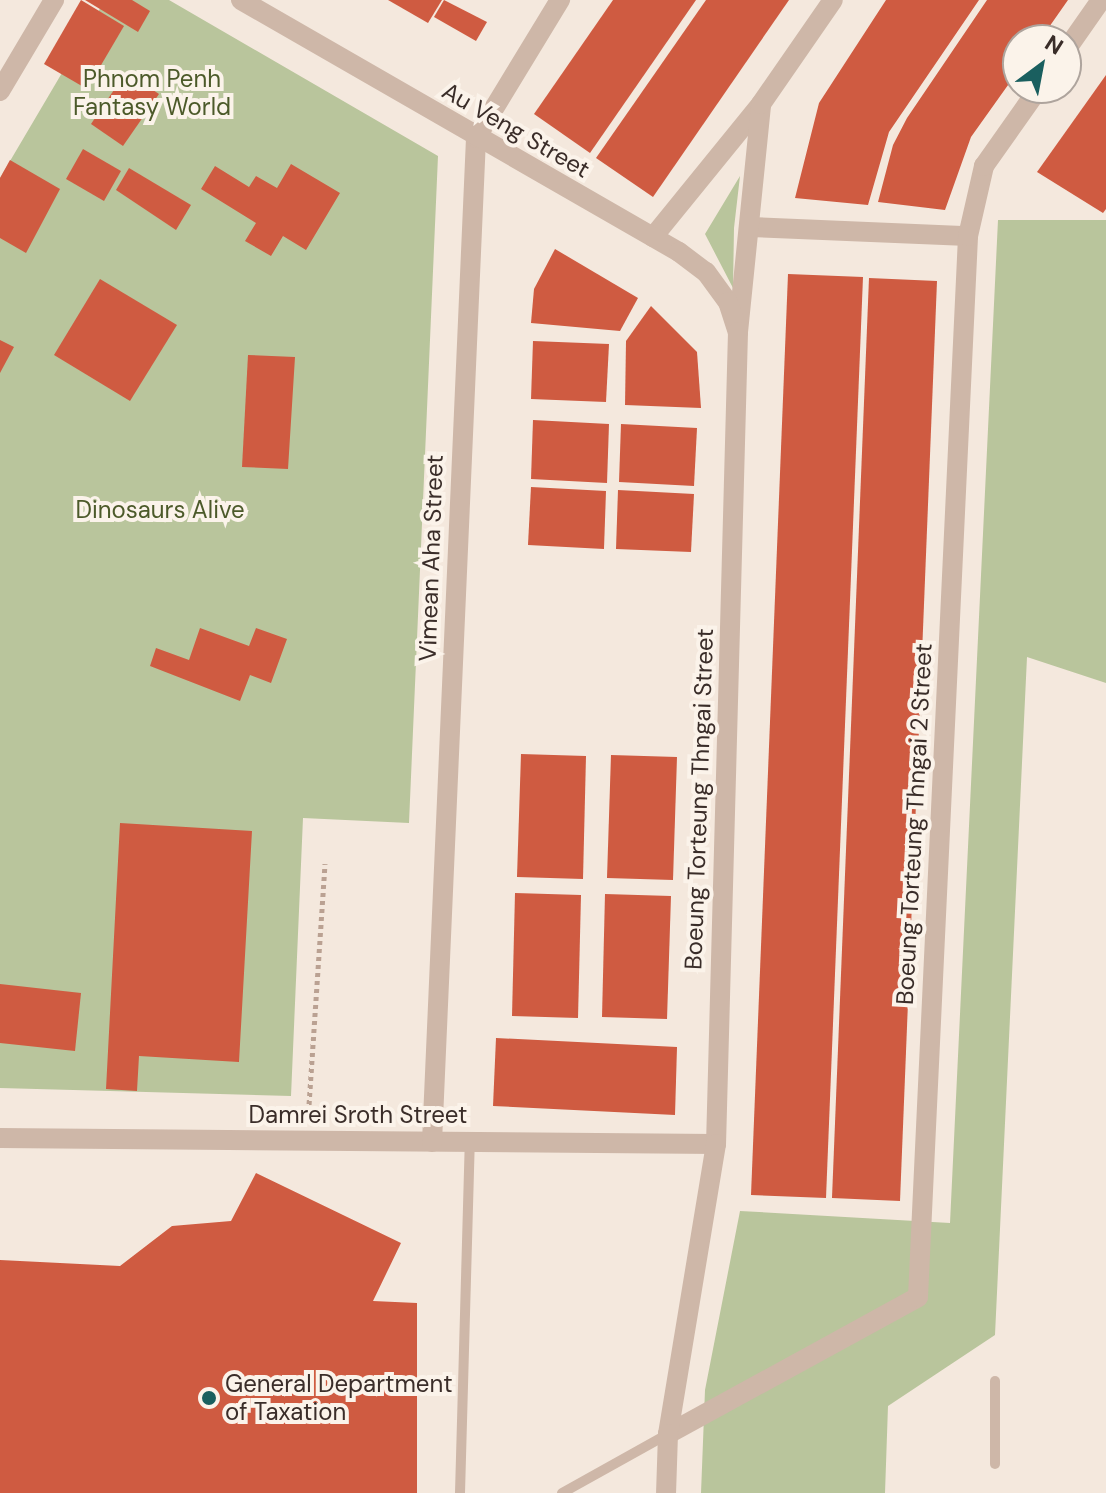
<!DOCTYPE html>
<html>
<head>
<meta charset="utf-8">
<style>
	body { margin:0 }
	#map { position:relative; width:1106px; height:1493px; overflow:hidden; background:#f4e8dd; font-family:"DM Sans",sans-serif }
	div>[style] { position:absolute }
	.green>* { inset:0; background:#b9c59c }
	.building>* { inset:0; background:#cf5b41 }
	.path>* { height:5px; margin-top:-2.5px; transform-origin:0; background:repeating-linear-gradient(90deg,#baa192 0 4px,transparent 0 8px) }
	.service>* { height:10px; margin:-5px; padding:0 5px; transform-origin:5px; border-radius:5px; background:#ceb7a8 }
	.minor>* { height:20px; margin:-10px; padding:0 10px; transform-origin:10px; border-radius:10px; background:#ceb7a8 }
	.tertiary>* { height:20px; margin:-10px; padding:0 10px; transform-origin:10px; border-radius:10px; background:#ceb7a8 }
	.dots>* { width:22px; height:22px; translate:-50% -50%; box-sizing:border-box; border:4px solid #fbf3ea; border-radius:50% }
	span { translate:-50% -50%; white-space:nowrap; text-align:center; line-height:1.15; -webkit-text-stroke:8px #fbf3ea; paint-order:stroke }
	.park-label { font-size:24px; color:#4c5a2a }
	.street-label { font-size:24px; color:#3a2d29 }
	.poi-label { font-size:24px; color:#3a2d29 }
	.left { translate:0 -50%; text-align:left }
	.north { position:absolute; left:1002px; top:24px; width:80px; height:80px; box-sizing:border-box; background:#fbf3ea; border:2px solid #aea49d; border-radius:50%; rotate:32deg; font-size:22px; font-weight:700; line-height:32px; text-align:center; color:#3a2d29 }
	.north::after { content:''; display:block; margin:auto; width:28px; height:36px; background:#1a5f5f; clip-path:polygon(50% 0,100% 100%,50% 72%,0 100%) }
</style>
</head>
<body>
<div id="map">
	<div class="green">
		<div style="clip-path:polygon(105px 0,169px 0,438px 156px,409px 823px,303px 818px,291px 1096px,0 1088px,0 178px)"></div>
		<div style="clip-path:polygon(740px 176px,734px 228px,733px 288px,705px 234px)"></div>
		<div style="clip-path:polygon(998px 220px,1106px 220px,1106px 683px,1027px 657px,995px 1335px,888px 1406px,885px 1493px,701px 1493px,705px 1390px,740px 1211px,950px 1223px)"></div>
	</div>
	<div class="building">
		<div style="clip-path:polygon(81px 0,124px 26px,87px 89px,44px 64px)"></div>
		<div style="clip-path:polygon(85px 0,132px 0,150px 11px,138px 32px)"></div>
		<div style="clip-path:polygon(388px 0,442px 0,428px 23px)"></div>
		<div style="clip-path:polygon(444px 0,487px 22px,476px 41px,434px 17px)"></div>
		<div style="clip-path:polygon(613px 0,696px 0,590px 153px,534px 114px)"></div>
		<div style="clip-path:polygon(706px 0,789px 0,653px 197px,596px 158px)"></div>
		<div style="clip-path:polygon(886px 0,979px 0,889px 132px,868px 205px,795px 198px,819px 103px)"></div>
		<div style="clip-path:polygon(987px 0,1068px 0,1040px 40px,1018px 40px,1018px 71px,971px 137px,945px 210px,878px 202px,893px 145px,907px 118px)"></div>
		<div style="clip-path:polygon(126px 72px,159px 94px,123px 146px,91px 124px)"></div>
		<div style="clip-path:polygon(1106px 75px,1106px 209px,1103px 213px,1037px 172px)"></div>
		<div style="clip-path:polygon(83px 149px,121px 171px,104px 201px,66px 179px)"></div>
		<div style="clip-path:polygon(10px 160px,60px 189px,26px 253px,0 238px,0 178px)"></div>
		<div style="clip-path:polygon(291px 164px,340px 193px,306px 250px,283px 236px,271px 256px,245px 241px,256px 223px,201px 189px,215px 166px,249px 187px,256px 176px,277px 188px)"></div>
		<div style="clip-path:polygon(129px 168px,191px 205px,176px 230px,116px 190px)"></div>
		<div style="clip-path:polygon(555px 249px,638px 298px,620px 331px,531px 323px,534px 289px)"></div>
		<div style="clip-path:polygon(788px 274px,863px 277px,826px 1198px,751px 1195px)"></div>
		<div style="clip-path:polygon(869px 278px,937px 281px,900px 1201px,832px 1198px)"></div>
		<div style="clip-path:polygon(100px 279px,177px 325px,130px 401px,54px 355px)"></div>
		<div style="clip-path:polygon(651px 306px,697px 352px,701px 408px,625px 405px,626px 341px)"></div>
		<div style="clip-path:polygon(0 340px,14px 347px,0 373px)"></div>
		<div style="clip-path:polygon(533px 341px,609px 344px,606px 402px,531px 399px)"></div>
		<div style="clip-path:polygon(248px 355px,295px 357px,288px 469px,242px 467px)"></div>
		<div style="clip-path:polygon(533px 420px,609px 424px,607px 483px,531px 479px)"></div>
		<div style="clip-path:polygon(621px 424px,697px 428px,694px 486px,619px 482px)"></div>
		<div style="clip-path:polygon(531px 487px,606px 491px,604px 549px,528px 545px)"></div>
		<div style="clip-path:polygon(618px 490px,694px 494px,691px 552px,616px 549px)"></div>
		<div style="clip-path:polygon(200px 628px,249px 646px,256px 628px,287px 639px,271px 683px,250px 675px,240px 701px,150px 666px,156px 648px,189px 660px)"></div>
		<div style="clip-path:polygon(521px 754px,586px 756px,583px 879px,517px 877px)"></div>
		<div style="clip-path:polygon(611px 755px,677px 757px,673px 880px,607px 878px)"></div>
		<div style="clip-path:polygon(120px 823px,252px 831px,239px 1062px,139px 1056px,137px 1091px,106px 1089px)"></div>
		<div style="clip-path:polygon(515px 893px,581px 895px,578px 1018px,512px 1016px)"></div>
		<div style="clip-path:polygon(605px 894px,671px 896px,667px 1019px,602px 1017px)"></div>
		<div style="clip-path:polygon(0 984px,81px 993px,75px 1051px,0 1043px)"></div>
		<div style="clip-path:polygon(496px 1038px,677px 1047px,675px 1115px,493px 1106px)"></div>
		<div style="clip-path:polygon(256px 1173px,401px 1243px,373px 1301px,417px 1303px,417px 1493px,0 1493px,0 1260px,120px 1266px,172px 1226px,231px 1221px)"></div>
	</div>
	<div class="path">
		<div style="left:308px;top:1120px;width:257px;rotate:-86.2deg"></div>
	</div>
	<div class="service">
		<div style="left:995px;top:1381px;width:83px;rotate:90deg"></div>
		<div style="left:460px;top:1493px;width:351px;rotate:-88.4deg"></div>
		<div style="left:562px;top:1493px;width:121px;rotate:-29.1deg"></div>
	</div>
	<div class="minor">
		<div style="left:1066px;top:50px;width:61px;rotate:-55deg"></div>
		<div style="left:750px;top:227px;width:218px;rotate:2.4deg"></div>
		<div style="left:653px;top:237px;width:171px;rotate:-50.9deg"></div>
		<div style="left:738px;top:332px;width:229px;rotate:-84.2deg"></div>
		<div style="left:761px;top:104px;width:126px;rotate:-55.3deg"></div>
		<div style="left:0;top:1138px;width:716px;rotate:0.48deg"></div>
		<div style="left:432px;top:1142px;width:1005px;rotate:-87.49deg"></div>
		<div style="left:476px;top:138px;width:162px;rotate:-58.7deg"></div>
		<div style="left:668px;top:1434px;width:285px;rotate:-28.7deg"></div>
		<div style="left:918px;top:1297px;width:1062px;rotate:-87.3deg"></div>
		<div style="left:968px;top:236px;width:72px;rotate:-77.1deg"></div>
		<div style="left:984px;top:166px;width:95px;rotate:-54.8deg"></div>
	</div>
	<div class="tertiary">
		<div style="left:241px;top:0;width:505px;rotate:29.91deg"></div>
		<div style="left:679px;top:252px;width:34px;rotate:37deg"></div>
		<div style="left:706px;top:272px;width:37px;rotate:54deg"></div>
		<div style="left:728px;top:302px;width:32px;rotate:72deg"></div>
		<div style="left:738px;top:332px;width:812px;rotate:91.55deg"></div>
		<div style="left:716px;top:1144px;width:294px;rotate:99.4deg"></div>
		<div style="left:668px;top:1434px;width:59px;rotate:91.9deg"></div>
		<div style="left:0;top:91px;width:106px;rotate:-59.3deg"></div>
	</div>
	<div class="dots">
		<div style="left:209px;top:1398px;background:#1a5f5f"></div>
	</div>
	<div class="park-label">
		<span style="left:152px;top:93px">Phnom Penh<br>Fantasy World</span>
		<span style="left:160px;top:510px">Dinosaurs Alive</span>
	</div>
	<div class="street-label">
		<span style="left:516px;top:130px;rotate:30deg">Au Veng Street</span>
		<span style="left:431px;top:558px;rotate:-88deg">Vimean Aha Street</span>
		<span style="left:699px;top:799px;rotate:-88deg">Boeung Torteung Thngai Street</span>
		<span style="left:914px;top:824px;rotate:-87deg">Boeung Torteung Thngai 2 Street</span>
		<span style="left:358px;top:1115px">Damrei Sroth Street</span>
	</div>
	<div class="poi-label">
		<span class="left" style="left:225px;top:1398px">General Department<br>of Taxation</span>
	</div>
	<div class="north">N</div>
</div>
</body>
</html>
